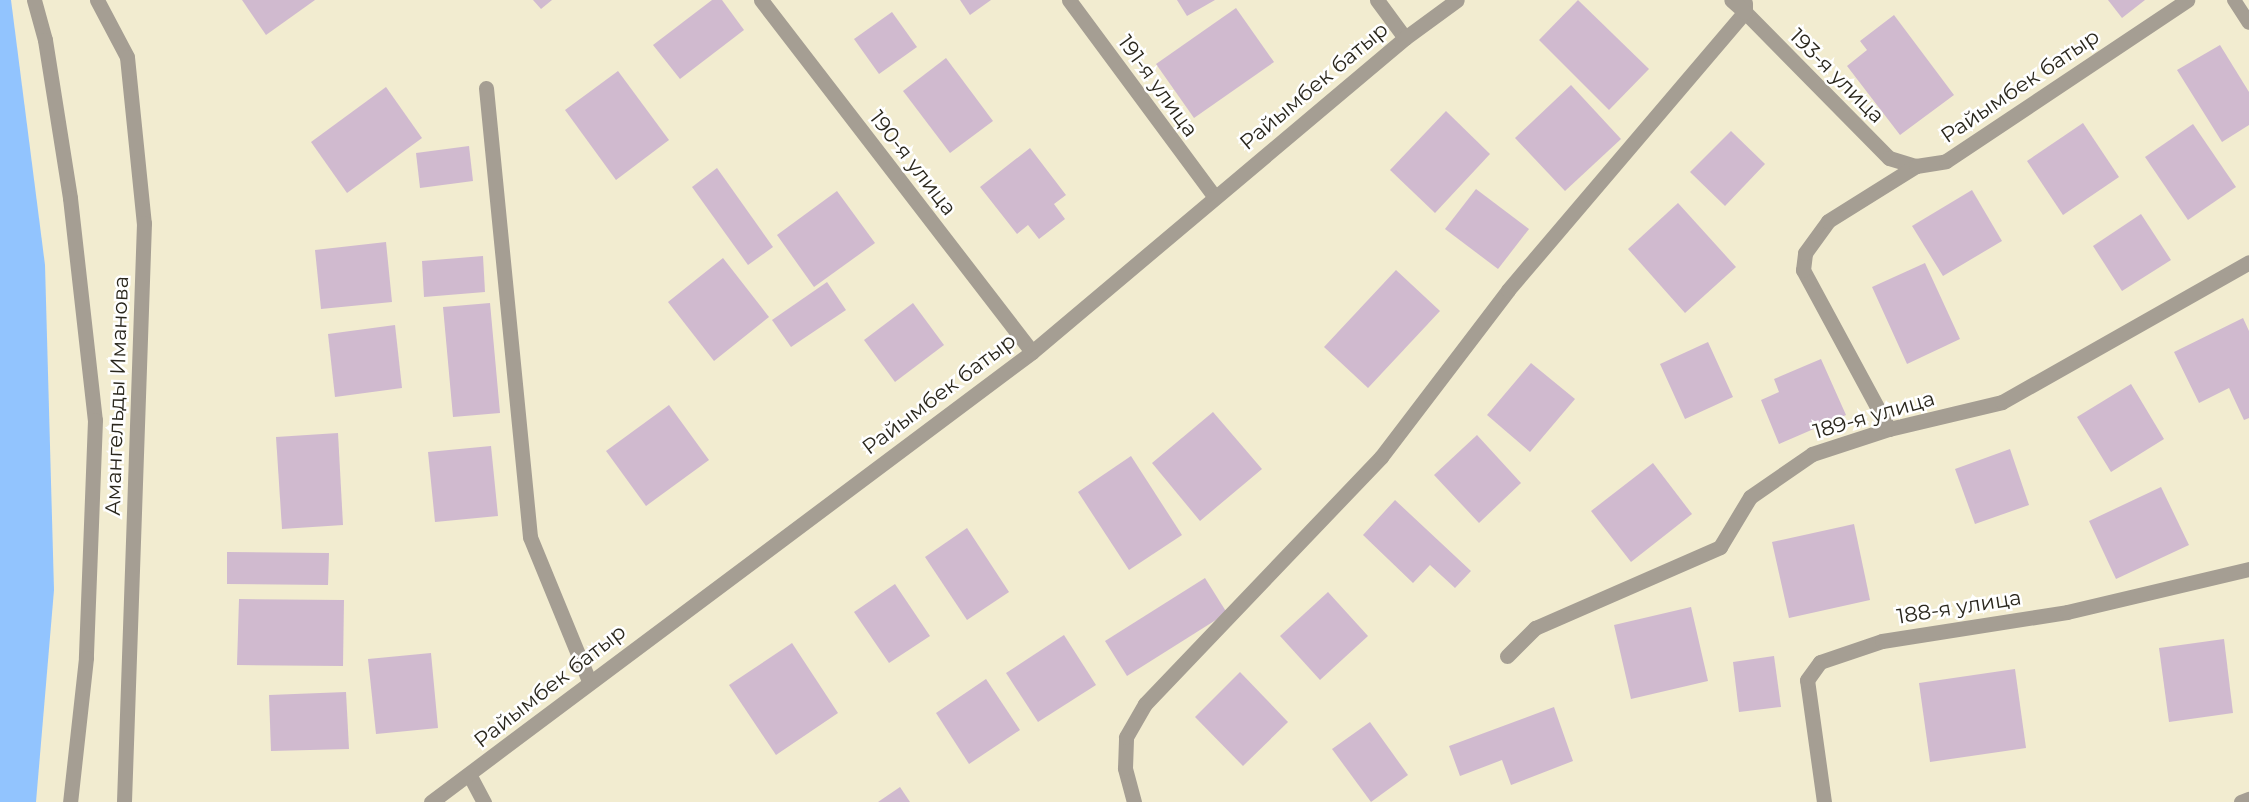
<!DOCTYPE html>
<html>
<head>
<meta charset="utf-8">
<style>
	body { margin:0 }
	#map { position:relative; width:2249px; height:802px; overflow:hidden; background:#f2ecd0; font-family:Montserrat,sans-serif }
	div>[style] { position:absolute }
	.water>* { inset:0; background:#92c4fe }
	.building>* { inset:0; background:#d0bacf }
	.service>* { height:14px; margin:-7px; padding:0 7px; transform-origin:7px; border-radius:7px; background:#a59e93 }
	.pedestrian>* { height:15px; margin:-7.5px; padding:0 7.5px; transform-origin:7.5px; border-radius:7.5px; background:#a59e93 }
	.minor>* { height:15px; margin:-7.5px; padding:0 7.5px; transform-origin:7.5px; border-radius:7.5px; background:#a59e93 }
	span { translate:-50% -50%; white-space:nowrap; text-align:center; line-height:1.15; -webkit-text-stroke:5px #fff; paint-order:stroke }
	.street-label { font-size:21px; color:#2a271d }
</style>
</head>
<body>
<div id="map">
	<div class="water">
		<div style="clip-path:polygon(0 0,11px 0,45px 265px,54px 590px,36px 802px,0 802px)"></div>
	</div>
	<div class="building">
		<div style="clip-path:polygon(242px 0,315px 0,266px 35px)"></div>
		<div style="clip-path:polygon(533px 0,552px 0,541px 9px)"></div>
		<div style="clip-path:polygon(712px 0,722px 0,744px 30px,680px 79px,653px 45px)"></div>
		<div style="clip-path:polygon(960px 0,991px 0,970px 15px)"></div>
		<div style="clip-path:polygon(1177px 0,1215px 0,1187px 16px)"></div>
		<div style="clip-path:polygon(1578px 0,1649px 69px,1609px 110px,1539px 40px)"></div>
		<div style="clip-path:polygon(2108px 0,2145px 0,2122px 18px)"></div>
		<div style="clip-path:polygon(1236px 8px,1274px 62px,1194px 118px,1156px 64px)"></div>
		<div style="clip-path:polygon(892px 12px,917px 47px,879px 74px,854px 39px)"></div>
		<div style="clip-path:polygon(1894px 15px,1954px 95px,1900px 135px,1847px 66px,1867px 50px,1860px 41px)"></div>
		<div style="clip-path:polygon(2220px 45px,2249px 92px,2249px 125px,2222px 142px,2177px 70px)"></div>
		<div style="clip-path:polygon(946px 58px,993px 121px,950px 153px,903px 91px)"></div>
		<div style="clip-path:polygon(618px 71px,669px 140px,616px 180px,565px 110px)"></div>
		<div style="clip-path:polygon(1571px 85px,1621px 139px,1565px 191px,1515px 138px)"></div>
		<div style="clip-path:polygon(386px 87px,422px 138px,347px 193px,311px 142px)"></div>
		<div style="clip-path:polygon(1446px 111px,1490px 154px,1435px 213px,1390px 170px)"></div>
		<div style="clip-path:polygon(2083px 123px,2119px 177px,2063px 215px,2027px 161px)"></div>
		<div style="clip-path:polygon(2193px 124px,2236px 187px,2188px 220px,2145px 157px)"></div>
		<div style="clip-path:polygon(1731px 131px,1765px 164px,1725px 206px,1690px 172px)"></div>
		<div style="clip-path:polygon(469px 146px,473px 181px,420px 188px,416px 153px)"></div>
		<div style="clip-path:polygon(1030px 148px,1066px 195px,1054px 204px,1065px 219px,1039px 239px,1028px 225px,1017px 234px,980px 187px)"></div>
		<div style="clip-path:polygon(717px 168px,773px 247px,748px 265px,692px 187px)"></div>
		<div style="clip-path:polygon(1476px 189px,1529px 229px,1498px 269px,1445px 229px)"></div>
		<div style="clip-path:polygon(1972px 190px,2002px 241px,1943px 276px,1912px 226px)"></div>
		<div style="clip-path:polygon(837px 191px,875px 243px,814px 287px,777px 235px)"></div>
		<div style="clip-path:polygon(1678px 203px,1736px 267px,1685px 313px,1628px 249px)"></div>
		<div style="clip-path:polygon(2141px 214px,2171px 260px,2122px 291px,2093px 246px)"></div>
		<div style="clip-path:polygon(386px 242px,392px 302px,321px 309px,315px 250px)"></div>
		<div style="clip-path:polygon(483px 256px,485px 292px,424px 297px,422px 261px)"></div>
		<div style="clip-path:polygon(723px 258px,769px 317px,714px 361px,668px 302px)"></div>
		<div style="clip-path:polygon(1925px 263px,1960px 339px,1907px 364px,1872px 287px)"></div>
		<div style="clip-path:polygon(1396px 270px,1440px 311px,1368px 388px,1324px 347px)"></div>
		<div style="clip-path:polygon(827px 282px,846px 310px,791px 347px,772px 320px)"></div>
		<div style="clip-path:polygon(490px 303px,500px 413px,453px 417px,443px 307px)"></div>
		<div style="clip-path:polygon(913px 303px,944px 345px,895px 382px,864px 340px)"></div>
		<div style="clip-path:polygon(2243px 318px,2249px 331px,2249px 418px,2244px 420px,2229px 388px,2199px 403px,2174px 352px)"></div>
		<div style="clip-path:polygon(395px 325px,402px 388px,335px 397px,328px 334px)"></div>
		<div style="clip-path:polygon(1708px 342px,1733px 397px,1685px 419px,1660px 364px)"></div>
		<div style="clip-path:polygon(1821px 359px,1846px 415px,1779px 444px,1761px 400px,1779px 392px,1774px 379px)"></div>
		<div style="clip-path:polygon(1531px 363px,1575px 399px,1530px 452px,1487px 415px)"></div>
		<div style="clip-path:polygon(2131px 384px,2164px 439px,2111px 472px,2077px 417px)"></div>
		<div style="clip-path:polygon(669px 405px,709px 460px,646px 506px,606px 451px)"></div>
		<div style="clip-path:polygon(1213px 412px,1262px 469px,1200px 521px,1152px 463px)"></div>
		<div style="clip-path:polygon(338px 433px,343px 525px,282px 529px,276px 437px)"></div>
		<div style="clip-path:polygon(1477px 435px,1521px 483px,1479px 523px,1434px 475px)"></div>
		<div style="clip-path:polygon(491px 446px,498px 516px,435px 522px,428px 452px)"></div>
		<div style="clip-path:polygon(2010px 449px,2029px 505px,1975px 524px,1955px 469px)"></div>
		<div style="clip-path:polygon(1131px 456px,1182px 535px,1129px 570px,1078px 492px)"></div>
		<div style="clip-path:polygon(1653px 463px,1692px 514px,1631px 562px,1591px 511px)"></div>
		<div style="clip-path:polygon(2161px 487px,2189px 545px,2116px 579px,2089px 521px)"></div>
		<div style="clip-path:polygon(1395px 500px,1471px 571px,1455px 588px,1430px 565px,1413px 583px,1363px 535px)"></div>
		<div style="clip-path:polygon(1854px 524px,1870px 600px,1789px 618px,1772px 542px)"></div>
		<div style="clip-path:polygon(967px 528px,1009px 592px,967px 620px,925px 557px)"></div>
		<div style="clip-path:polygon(227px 552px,329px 553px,328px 585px,227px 584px)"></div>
		<div style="clip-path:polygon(1205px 578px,1227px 613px,1127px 676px,1105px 641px)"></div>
		<div style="clip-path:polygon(895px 584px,930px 636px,889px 663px,854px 612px)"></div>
		<div style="clip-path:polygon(1328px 592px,1368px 636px,1320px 680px,1280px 636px)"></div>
		<div style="clip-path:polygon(239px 599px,344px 600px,343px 666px,237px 665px)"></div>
		<div style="clip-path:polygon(1691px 607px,1708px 681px,1631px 699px,1614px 625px)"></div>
		<div style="clip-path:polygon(1064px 635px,1096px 685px,1038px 722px,1006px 673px)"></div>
		<div style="clip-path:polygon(2224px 639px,2233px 713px,2169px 722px,2159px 648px)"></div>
		<div style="clip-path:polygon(792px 643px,838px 713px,776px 755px,729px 685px)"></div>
		<div style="clip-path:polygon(431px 653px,438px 728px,376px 734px,368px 659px)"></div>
		<div style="clip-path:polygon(1774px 656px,1781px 707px,1739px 712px,1733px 662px)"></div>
		<div style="clip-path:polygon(2015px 669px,2026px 748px,1930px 762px,1919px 683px)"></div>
		<div style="clip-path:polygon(1240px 672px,1288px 722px,1243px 766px,1195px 717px)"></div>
		<div style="clip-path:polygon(986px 679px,1020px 730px,969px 764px,936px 713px)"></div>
		<div style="clip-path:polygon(346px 692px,349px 749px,271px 751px,269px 695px)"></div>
		<div style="clip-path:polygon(1554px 707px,1573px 761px,1511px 785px,1502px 760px,1460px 776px,1449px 746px)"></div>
		<div style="clip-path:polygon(1370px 722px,1408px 775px,1371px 802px,1332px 749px)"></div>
		<div style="clip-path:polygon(900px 787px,910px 802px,878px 802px)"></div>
	</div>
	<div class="service">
		<div style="left:2234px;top:0;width:27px;rotate:57deg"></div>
		<div style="left:2241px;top:802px;width:9px;rotate:-21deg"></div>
	</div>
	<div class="pedestrian">
		<div style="left:34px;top:0;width:41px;rotate:74.6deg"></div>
		<div style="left:45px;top:40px;width:160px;rotate:81deg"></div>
		<div style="left:70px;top:198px;width:223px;rotate:83.6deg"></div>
		<div style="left:95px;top:420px;width:238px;rotate:92.2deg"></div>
		<div style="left:86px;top:658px;width:145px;rotate:96.3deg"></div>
	</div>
	<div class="minor">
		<div style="left:97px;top:0;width:64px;rotate:62.2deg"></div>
		<div style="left:127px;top:57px;width:167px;rotate:84.2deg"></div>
		<div style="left:144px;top:223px;width:579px;rotate:91.98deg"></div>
		<div style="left:761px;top:0;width:444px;rotate:52.4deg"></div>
		<div style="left:1069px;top:0;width:244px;rotate:53.5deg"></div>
		<div style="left:1377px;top:0;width:47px;rotate:53.6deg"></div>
		<div style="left:1745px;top:3px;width:9px;rotate:90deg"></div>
		<div style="left:1745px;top:12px;width:205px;rotate:45.4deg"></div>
		<div style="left:1889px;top:158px;width:28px;rotate:17deg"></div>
		<div style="left:486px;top:88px;width:451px;rotate:84.4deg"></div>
		<div style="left:530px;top:537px;width:156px;rotate:67.7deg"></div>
		<div style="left:1889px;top:429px;width:181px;rotate:-118.4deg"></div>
		<div style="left:1803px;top:270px;width:17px;rotate:-83deg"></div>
		<div style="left:1805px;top:253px;width:39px;rotate:-54deg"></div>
		<div style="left:1828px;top:221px;width:104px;rotate:-32deg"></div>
		<div style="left:1916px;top:166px;width:30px;rotate:-9deg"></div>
		<div style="left:1946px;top:161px;width:290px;rotate:-33.7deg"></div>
		<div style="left:1507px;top:656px;width:40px;rotate:-45deg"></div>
		<div style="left:1535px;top:628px;width:202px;rotate:-23.6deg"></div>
		<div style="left:1720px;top:547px;width:58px;rotate:-59deg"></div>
		<div style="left:1750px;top:497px;width:75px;rotate:-34.7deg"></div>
		<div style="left:1812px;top:454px;width:81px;rotate:-18deg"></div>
		<div style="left:1889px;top:429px;width:116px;rotate:-13.4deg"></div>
		<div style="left:2002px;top:402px;width:284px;rotate:-29.5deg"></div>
		<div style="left:470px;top:776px;width:30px;rotate:62deg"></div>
		<div style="left:431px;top:802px;width:751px;rotate:-36.82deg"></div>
		<div style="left:1032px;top:352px;width:488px;rotate:-40.1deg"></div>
		<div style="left:1405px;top:38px;width:64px;rotate:-36.2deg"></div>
		<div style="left:1134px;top:802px;width:35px;rotate:-105deg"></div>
		<div style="left:1125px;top:768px;width:31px;rotate:-88deg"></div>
		<div style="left:1126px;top:737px;width:38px;rotate:-60deg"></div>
		<div style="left:1145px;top:704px;width:342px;rotate:-46.3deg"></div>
		<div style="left:1381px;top:457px;width:210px;rotate:-52.7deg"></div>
		<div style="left:1508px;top:290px;width:365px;rotate:-49.6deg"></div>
		<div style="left:1745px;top:12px;width:18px;rotate:-139deg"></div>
		<div style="left:1824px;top:802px;width:123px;rotate:-97.9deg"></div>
		<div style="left:1807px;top:680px;width:22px;rotate:-54deg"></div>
		<div style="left:1820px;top:662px;width:65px;rotate:-18.7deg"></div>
		<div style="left:1882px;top:641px;width:187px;rotate:-8.9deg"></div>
		<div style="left:2067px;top:612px;width:187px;rotate:-13.3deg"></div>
	</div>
	<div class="street-label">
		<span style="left:1837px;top:76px;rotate:45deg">193-я улица</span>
		<span style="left:1158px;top:86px;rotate:54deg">191-я улица</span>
		<span style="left:1314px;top:86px;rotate:-40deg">Райымбек батыр</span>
		<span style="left:2020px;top:86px;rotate:-34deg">Райымбек батыр</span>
		<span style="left:913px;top:163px;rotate:52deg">190-я улица</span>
		<span style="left:939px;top:394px;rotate:-37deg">Райымбек батыр</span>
		<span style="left:117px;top:396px;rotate:-88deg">Амангельды Иманова</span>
		<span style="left:1874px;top:415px;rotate:-16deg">189-я улица</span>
		<span style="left:1959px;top:607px;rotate:-9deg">188-я улица</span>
		<span style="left:550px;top:686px;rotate:-38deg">Райымбек батыр</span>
	</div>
</div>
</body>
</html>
